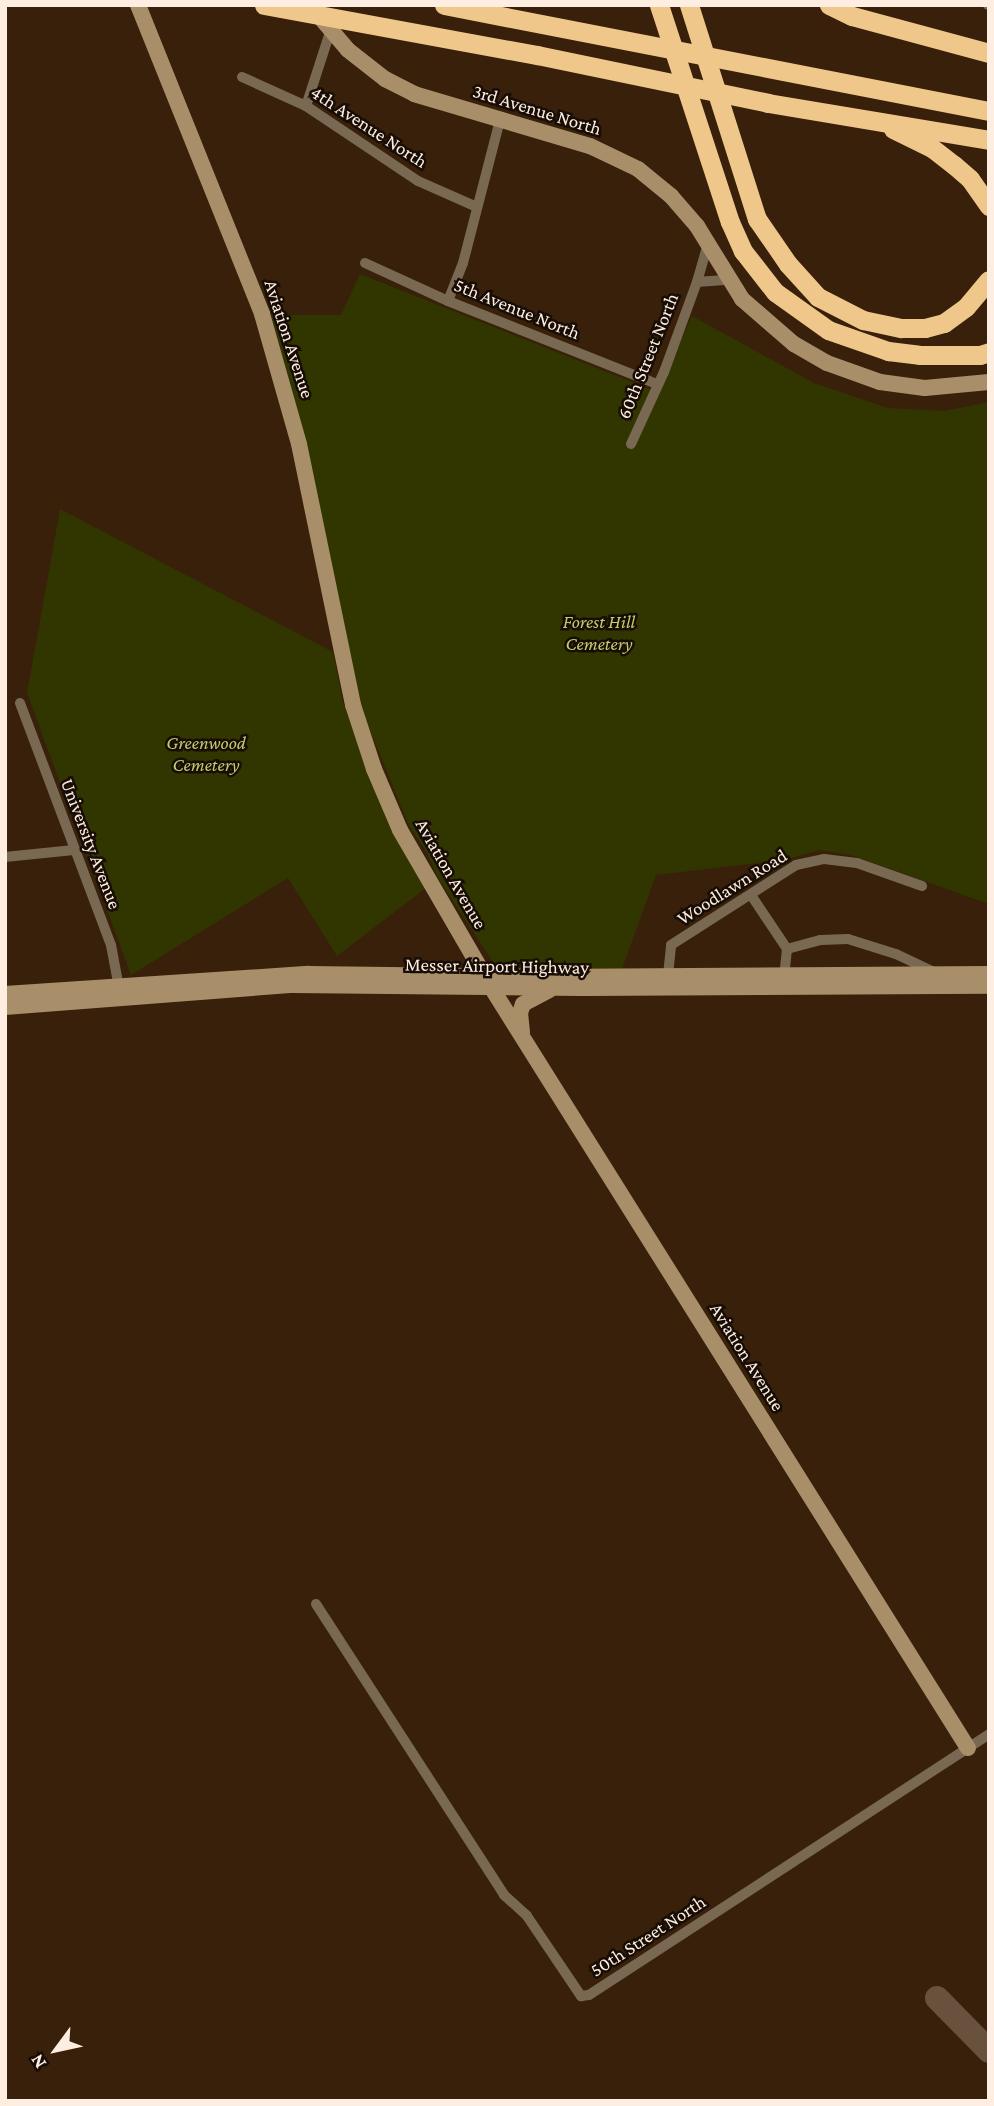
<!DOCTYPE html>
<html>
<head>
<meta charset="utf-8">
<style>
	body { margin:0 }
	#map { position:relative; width:994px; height:2106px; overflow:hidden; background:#38200a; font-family:"Crimson Pro",serif }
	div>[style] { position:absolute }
	.green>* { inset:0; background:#313500 }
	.taxiway>* { height:24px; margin:-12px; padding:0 12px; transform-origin:12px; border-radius:12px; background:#68523e }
	.street>* { height:10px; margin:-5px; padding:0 5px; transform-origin:5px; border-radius:5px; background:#7a6952 }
	.secondary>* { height:16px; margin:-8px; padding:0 8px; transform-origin:8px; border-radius:8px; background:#a98f69 }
	.highway>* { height:19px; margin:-9.5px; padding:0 9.5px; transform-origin:9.5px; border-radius:9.5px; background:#f0c78a }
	span { translate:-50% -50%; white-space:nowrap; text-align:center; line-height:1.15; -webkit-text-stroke:5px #170d05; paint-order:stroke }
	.street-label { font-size:19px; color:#feede1 }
	.park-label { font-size:19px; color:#c3cd6d; font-style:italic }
	.frame { position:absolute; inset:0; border:7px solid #feede1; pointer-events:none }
	.north { position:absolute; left:21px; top:2015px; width:70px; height:70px; -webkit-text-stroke:5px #170d05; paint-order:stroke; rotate:237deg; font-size:19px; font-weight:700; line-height:28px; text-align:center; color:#feede1 }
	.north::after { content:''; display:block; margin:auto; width:24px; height:32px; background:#feede1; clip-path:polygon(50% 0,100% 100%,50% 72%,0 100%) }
</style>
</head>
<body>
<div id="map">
	<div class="green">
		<div style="clip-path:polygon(360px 274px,657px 392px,692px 316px,814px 383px,888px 408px,944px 411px,989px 402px,989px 904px,851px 855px,820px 850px,784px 860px,656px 875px,622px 969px,507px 973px,495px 965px,439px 880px,427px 853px,409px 826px,359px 703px,304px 441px,288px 375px,269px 315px,341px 315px)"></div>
		<div style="clip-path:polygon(60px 509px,333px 652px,343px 703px,380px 802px,426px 888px,337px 956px,288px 878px,131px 975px,27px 693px)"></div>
	</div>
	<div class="taxiway">
		<div style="left:937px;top:1998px;width:74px;rotate:45.5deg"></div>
	</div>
	<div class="street">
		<div style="left:988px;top:5px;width:1px"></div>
		<div style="left:242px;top:77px;width:70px;rotate:24.4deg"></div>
		<div style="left:306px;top:106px;width:135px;rotate:33.8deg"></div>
		<div style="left:418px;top:181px;width:64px;rotate:23.8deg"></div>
		<div style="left:306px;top:106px;width:78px;rotate:-72deg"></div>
		<div style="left:365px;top:263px;width:91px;rotate:24.6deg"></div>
		<div style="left:448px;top:301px;width:225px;rotate:21.7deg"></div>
		<div style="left:697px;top:282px;width:37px;rotate:-74deg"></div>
		<div style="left:448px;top:301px;width:41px;rotate:-68.5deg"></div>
		<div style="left:463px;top:263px;width:148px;rotate:-75.5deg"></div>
		<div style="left:631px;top:444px;width:79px;rotate:-65.4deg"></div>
		<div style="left:664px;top:372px;width:96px;rotate:-69.9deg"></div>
		<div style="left:697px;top:282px;width:31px;rotate:-4deg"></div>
		<div style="left:20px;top:703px;width:259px;rotate:69.4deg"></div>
		<div style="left:111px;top:945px;width:49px;rotate:79.4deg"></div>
		<div style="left:5px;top:857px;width:69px;rotate:-5.8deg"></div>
		<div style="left:751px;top:895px;width:65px;rotate:56.3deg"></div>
		<div style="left:787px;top:949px;width:30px;rotate:96deg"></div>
		<div style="left:787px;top:949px;width:35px;rotate:-15deg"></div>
		<div style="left:821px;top:940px;width:27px;rotate:-2deg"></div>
		<div style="left:848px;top:939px;width:50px;rotate:17.4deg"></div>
		<div style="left:896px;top:954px;width:42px;rotate:25.3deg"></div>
		<div style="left:668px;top:975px;width:30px;rotate:-84deg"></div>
		<div style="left:671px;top:945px;width:148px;rotate:-32.6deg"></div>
		<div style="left:796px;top:865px;width:29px;rotate:-12deg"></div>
		<div style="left:824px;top:859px;width:33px;rotate:7deg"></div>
		<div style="left:857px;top:863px;width:69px;rotate:19.5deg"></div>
		<div style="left:316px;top:1604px;width:346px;rotate:57.1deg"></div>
		<div style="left:504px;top:1895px;width:31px;rotate:42deg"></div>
		<div style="left:527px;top:1916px;width:97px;rotate:56deg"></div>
		<div style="left:581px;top:1996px;width:8px;rotate:-7deg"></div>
		<div style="left:589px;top:1995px;width:478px;rotate:-33.1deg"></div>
	</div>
	<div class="secondary">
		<div style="left:138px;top:5px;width:333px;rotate:68.1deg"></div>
		<div style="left:262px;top:314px;width:135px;rotate:74.1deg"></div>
		<div style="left:299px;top:444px;width:267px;rotate:78.3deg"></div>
		<div style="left:353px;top:705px;width:67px;rotate:71.8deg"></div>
		<div style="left:374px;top:769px;width:66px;rotate:66.9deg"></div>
		<div style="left:400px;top:830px;width:181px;rotate:59.9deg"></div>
		<div style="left:491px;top:987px;width:898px;rotate:57.92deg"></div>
		<div style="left:314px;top:10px;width:52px;rotate:49.6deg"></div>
		<div style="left:348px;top:50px;width:47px;rotate:38.1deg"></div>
		<div style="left:385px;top:79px;width:33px;rotate:27deg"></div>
		<div style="left:414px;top:94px;width:184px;rotate:16.5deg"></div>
		<div style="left:590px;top:146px;width:53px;rotate:25.6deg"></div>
		<div style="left:638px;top:169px;width:43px;rotate:39.3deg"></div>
		<div style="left:671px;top:196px;width:40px;rotate:49deg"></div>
		<div style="left:697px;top:226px;width:86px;rotate:58.3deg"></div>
		<div style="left:742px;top:299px;width:69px;rotate:40.9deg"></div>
		<div style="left:794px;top:344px;width:38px;rotate:30deg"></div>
		<div style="left:827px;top:363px;width:56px;rotate:19.7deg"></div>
		<div style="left:880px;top:382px;width:45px;rotate:7.6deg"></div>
		<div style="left:925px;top:388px;width:64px;rotate:-5.4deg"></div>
		<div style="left:5px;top:994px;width:304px;rotate:-3.8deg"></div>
		<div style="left:308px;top:974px;width:237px;rotate:0.7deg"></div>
		<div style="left:545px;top:977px;width:444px;rotate:-0.4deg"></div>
		<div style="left:5px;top:1007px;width:289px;rotate:-4.4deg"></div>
		<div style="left:293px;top:985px;width:290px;rotate:0.6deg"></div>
		<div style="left:583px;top:988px;width:406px;rotate:-0.3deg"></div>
		<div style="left:522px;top:1032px;width:19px;rotate:-96deg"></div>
		<div style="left:520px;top:1013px;width:9px;rotate:-72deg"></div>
		<div style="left:523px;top:1004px;width:30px;rotate:-28deg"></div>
	</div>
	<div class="highway">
		<div style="left:264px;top:5px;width:278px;rotate:10.4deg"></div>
		<div style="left:537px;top:55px;width:236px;rotate:11.7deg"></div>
		<div style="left:768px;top:103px;width:224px;rotate:9.5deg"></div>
		<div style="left:444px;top:5px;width:555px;rotate:11.01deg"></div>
		<div style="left:659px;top:5px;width:228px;rotate:71.9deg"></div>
		<div style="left:730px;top:222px;width:32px;rotate:66deg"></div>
		<div style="left:743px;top:251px;width:52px;rotate:52deg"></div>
		<div style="left:775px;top:292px;width:65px;rotate:35.6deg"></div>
		<div style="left:828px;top:330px;width:64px;rotate:19.3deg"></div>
		<div style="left:888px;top:351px;width:31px;rotate:7deg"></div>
		<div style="left:919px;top:355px;width:61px"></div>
		<div style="left:980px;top:355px;width:9px;rotate:-18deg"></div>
		<div style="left:689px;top:5px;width:225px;rotate:72.4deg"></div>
		<div style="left:757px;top:219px;width:55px;rotate:55.4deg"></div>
		<div style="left:788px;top:264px;width:45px;rotate:47.7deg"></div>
		<div style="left:818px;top:297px;width:51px;rotate:27.1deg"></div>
		<div style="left:863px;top:320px;width:39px;rotate:12deg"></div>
		<div style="left:901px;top:328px;width:24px"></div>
		<div style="left:925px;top:328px;width:20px;rotate:-15deg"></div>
		<div style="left:944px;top:323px;width:27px;rotate:-36deg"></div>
		<div style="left:966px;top:307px;width:35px;rotate:-50deg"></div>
		<div style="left:829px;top:5px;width:25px;rotate:26deg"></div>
		<div style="left:852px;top:16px;width:142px;rotate:15.1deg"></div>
		<div style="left:893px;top:129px;width:43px;rotate:26deg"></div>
		<div style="left:932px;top:148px;width:28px;rotate:38deg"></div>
		<div style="left:954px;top:165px;width:21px;rotate:41deg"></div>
		<div style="left:970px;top:179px;width:33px;rotate:55deg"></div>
	</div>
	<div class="street-label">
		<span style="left:537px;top:110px;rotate:17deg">3rd Avenue North</span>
		<span style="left:369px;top:127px;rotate:33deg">4th Avenue North</span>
		<span style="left:517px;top:309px;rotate:22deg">5th Avenue North</span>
		<span style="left:289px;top:339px;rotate:72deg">Aviation Avenue</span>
		<span style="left:648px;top:356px;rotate:-68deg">60th Street North</span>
		<span style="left:91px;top:844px;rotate:69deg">University Avenue</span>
		<span style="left:451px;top:874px;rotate:60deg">Aviation Avenue</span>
		<span style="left:732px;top:887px;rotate:-32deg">Woodlawn Road</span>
		<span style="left:497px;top:966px;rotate:1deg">Messer Airport Highway</span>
		<span style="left:747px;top:1357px;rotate:58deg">Aviation Avenue</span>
		<span style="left:648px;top:1936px;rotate:-33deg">50th Street North</span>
	</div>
	<div class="park-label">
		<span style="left:599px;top:633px">Forest Hill<br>Cemetery</span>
		<span style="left:206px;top:754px">Greenwood<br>Cemetery</span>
	</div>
	<div class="frame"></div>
	<div class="north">N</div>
</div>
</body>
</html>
